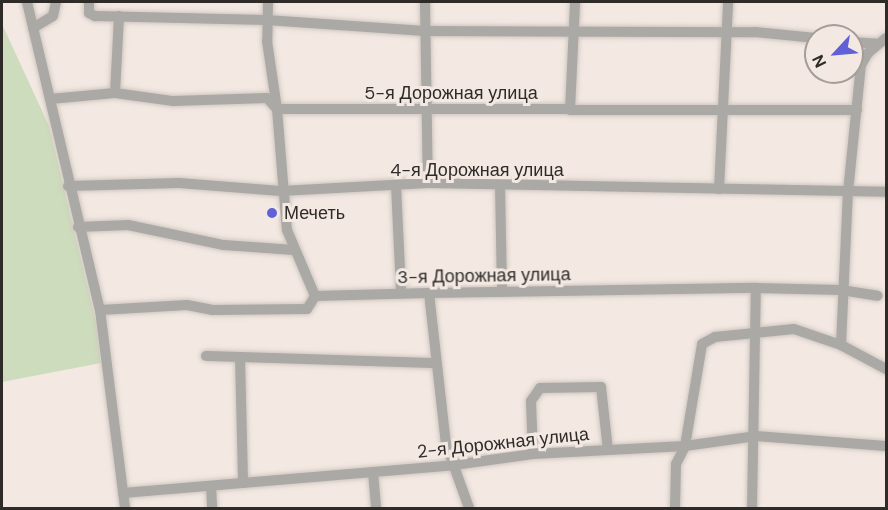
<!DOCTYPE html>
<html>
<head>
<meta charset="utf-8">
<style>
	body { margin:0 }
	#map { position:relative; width:888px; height:510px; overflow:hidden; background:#f3e9e2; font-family:"DM Sans",sans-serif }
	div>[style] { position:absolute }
	.green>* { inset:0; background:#cddcbc }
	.roads { filter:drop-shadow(0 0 2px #d0c7c1) drop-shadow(0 0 2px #d0c7c1) }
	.minor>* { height:10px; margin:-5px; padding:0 5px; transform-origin:5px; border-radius:5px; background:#aba9a5 }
	.dots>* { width:16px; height:16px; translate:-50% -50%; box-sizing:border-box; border:3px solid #f3e9e2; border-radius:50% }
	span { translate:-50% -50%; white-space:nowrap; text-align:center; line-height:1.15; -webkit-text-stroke:6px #f3e9e2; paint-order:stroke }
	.street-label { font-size:18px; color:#2e2b28 }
	.poi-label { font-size:18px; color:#2e2b28 }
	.left { translate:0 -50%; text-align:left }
	.frame { position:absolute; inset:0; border:3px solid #2e2b28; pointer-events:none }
	.north { position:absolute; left:804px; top:24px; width:60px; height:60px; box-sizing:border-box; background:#f3e9e2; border:2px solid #a49d98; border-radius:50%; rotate:244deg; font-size:16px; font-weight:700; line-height:24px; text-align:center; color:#2e2b28 }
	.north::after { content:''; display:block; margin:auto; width:21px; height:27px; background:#6260d9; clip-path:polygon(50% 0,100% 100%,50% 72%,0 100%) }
</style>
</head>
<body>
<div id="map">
	<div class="green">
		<div style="clip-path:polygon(2px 24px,49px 126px,96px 322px,101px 363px,2px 382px)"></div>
	</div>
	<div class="roads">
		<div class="minor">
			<div style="left:27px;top:2px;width:317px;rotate:76.7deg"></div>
			<div style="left:100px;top:310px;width:200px;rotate:82.8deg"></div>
			<div style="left:89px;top:2px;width:11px;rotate:90deg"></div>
			<div style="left:89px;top:13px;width:7px;rotate:27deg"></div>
			<div style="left:95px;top:16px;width:172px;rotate:1.3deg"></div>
			<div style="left:267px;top:20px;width:158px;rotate:4deg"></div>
			<div style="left:425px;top:31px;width:330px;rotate:0.2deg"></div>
			<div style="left:755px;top:32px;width:61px;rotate:5.6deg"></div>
			<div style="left:268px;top:2px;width:39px;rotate:91deg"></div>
			<div style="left:267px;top:41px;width:69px;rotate:81.6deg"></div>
			<div style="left:277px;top:109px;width:121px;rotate:85.3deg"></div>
			<div style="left:287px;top:230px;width:72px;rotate:67deg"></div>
			<div style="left:425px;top:2px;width:181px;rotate:89.1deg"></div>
			<div style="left:33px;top:28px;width:23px;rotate:-31deg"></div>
			<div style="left:53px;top:16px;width:14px;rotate:-78deg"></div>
			<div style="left:852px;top:42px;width:26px;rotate:4deg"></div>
			<div style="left:115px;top:93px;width:77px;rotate:-87deg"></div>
			<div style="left:50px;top:99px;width:65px;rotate:-5.3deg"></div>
			<div style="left:115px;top:93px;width:59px;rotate:7.9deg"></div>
			<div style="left:173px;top:101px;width:94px;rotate:-1.8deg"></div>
			<div style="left:267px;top:98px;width:15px;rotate:48deg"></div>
			<div style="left:277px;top:109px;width:580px;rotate:0.1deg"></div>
			<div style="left:570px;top:110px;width:108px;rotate:-87.3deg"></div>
			<div style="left:396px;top:185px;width:108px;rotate:87.3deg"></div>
			<div style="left:500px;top:185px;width:107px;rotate:88.9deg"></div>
			<div style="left:68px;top:186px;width:111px;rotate:-1.5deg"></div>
			<div style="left:179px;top:183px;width:102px;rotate:4.5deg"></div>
			<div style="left:281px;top:191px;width:147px;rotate:-3.1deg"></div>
			<div style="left:428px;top:183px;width:458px;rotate:1.1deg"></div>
			<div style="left:719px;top:189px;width:187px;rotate:-87.2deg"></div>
			<div style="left:78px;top:227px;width:50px;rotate:-2.3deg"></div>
			<div style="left:128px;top:225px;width:98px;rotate:11.8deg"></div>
			<div style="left:224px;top:245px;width:70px;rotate:4.1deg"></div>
			<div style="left:429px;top:293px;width:152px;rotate:83.6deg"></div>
			<div style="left:446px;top:444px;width:68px;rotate:70.2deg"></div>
			<div style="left:100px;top:310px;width:87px;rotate:-3.3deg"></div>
			<div style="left:187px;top:305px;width:25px;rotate:11deg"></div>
			<div style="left:212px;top:310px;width:95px;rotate:-0.6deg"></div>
			<div style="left:307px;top:309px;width:15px;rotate:-58deg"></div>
			<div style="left:315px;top:296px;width:114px;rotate:-1.5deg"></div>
			<div style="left:429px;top:293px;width:327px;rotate:-0.9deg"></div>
			<div style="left:756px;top:288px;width:85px;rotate:1.3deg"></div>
			<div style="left:841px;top:290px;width:37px;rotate:9deg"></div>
			<div style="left:841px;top:345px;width:153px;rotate:-87.4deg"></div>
			<div style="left:848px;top:192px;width:128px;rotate:-84.2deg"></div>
			<div style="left:861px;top:65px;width:14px;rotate:-60deg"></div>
			<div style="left:868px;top:53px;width:23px;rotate:-40deg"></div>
			<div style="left:206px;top:356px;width:229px;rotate:1.8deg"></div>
			<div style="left:240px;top:357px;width:126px;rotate:88.6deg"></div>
			<div style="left:533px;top:454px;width:53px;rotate:-92.2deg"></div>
			<div style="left:531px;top:401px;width:16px;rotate:-55deg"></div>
			<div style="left:540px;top:388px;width:61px;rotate:-0.9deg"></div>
			<div style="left:601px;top:387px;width:63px;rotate:83.7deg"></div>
			<div style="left:373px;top:472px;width:36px;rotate:85deg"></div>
			<div style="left:211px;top:486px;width:22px;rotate:87deg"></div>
			<div style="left:123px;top:493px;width:332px;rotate:-4.8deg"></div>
			<div style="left:454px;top:465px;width:80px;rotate:-7.9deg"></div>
			<div style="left:533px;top:454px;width:152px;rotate:-3deg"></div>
			<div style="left:685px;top:446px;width:72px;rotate:-8deg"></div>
			<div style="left:756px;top:436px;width:130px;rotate:4.4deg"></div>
			<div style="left:675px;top:508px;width:44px;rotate:-88.7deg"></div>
			<div style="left:676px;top:464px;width:20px;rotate:-63deg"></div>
			<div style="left:685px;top:446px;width:103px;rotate:-80.5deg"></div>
			<div style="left:702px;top:344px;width:15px;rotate:-28deg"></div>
			<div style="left:715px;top:337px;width:79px;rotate:-5.8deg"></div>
			<div style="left:794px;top:329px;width:50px;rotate:18.8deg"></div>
			<div style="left:841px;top:345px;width:51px;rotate:28.1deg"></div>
			<div style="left:752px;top:508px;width:220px;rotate:-89deg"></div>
		</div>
	</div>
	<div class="dots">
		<div style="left:272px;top:213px;background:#6260d9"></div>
	</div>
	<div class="street-label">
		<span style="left:451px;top:93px">5-я Дорожная улица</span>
		<span style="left:477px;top:170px">4-я Дорожная улица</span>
		<span style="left:484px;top:276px;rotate:-1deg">3-я Дорожная улица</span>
		<span style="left:503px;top:443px;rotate:-6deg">2-я Дорожная улица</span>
	</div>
	<div class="poi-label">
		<span class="left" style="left:284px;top:213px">Мечеть</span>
	</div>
	<div class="frame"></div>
	<div class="north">N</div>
</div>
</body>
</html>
